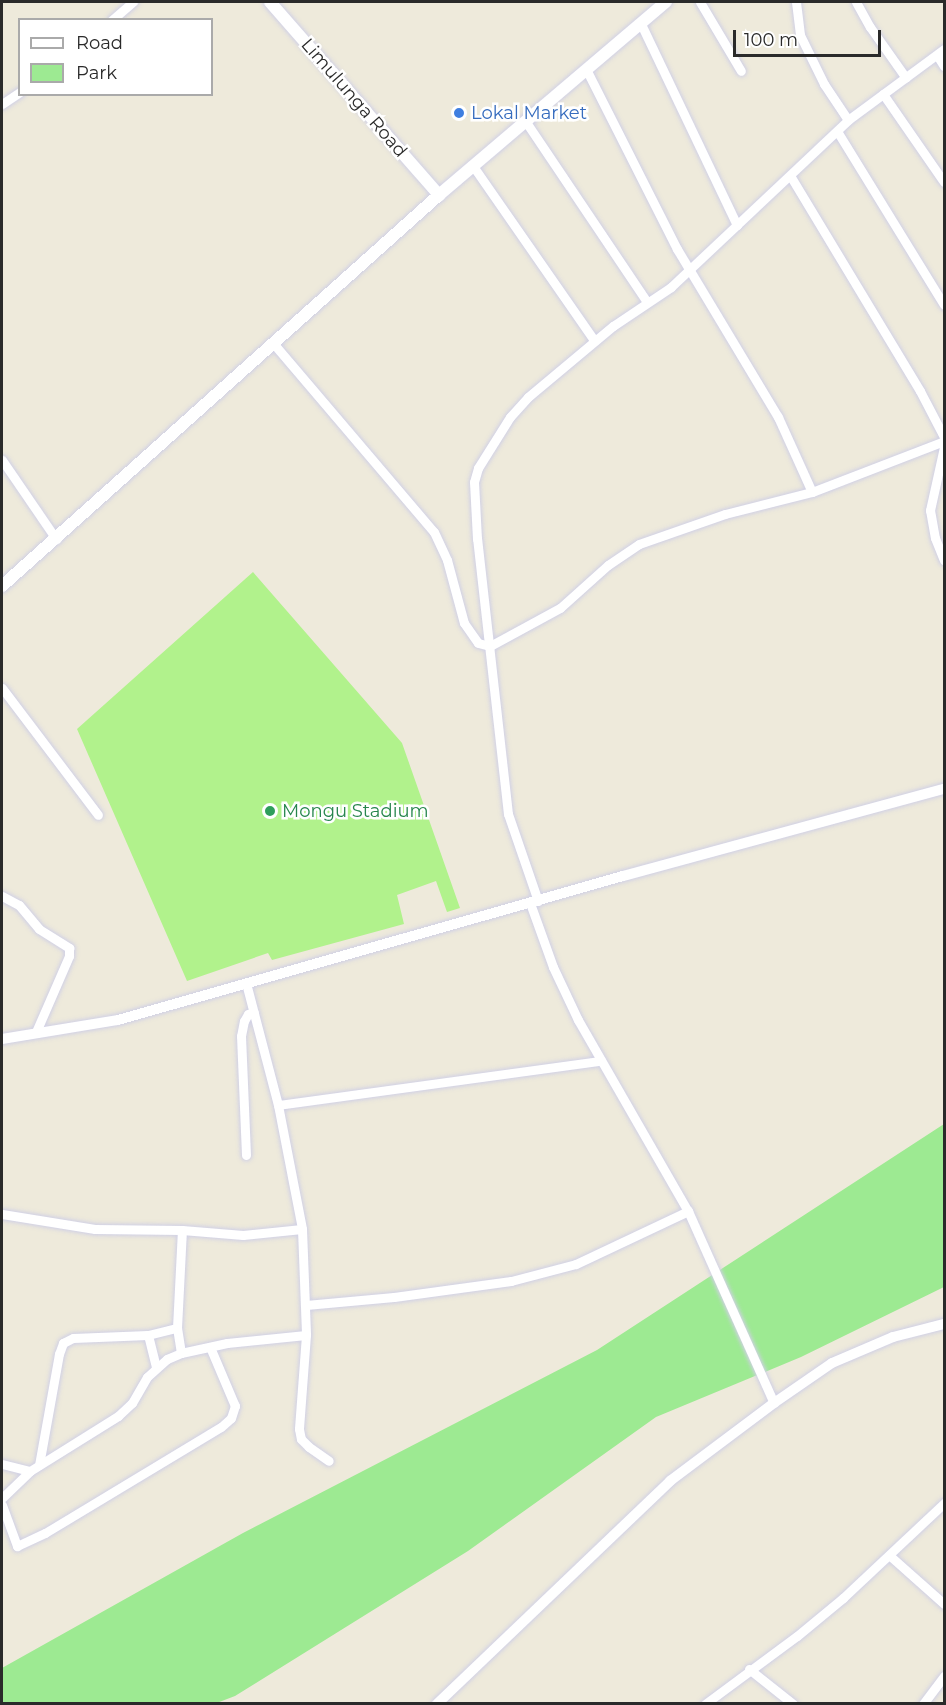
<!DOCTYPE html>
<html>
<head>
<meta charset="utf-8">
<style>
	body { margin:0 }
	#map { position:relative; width:946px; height:1705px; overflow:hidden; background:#eeeadb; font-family:Montserrat,sans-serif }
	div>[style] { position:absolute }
	.green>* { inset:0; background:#9dea92 }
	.pitch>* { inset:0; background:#b1f28c }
	.roads { filter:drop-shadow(0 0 2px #d0d0e5) drop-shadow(0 0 2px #d0d0e5) }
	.minor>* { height:9px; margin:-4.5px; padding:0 4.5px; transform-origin:4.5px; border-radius:4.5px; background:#fff }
	.tertiary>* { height:10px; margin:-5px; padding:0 5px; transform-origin:5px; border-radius:5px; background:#fff }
	.secondary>* { height:12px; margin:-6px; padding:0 6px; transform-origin:6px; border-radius:6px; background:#fff }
	.dots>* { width:16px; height:16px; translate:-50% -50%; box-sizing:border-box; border:3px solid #fff; border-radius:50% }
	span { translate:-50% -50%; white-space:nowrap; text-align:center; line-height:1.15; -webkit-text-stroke:5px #fff; paint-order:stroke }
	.street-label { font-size:18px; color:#2a2a2a }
	.shop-label { font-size:18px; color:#366cbe }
	.left { translate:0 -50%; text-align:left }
	.leisure-label { font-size:18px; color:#27864d }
	.frame { position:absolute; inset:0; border:3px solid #2a2a2a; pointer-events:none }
	.legend { position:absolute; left:18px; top:18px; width:195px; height:78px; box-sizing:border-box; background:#fff; border:2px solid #aaa; margin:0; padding:8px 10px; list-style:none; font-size:18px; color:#2a2a2a }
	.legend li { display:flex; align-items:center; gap:12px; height:30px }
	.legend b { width:30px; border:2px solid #aaa }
	.scale { position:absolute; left:733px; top:30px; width:148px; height:27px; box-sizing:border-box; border:3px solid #2a2a2a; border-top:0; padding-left:8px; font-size:18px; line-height:21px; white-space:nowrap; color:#2a2a2a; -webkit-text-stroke:4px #fff; paint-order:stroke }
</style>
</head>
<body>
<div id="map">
	<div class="green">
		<div style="clip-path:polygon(944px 1124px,944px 1287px,801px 1357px,656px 1417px,468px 1551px,235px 1696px,214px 1704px,2px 1703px,2px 1668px,243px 1533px,597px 1350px)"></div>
	</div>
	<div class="pitch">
		<div style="clip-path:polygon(253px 572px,402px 743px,460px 908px,447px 912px,436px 881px,397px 895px,404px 924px,272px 960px,268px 953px,187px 981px,77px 729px)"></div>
	</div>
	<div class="roads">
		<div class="minor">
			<div style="left:700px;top:2px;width:80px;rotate:59.3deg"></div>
			<div style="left:796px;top:2px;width:33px;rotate:83deg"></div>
			<div style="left:800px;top:35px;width:55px;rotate:63.9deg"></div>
			<div style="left:824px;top:84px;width:43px;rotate:56.3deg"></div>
			<div style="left:856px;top:2px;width:29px;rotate:61deg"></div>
			<div style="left:870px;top:27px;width:62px;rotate:54.8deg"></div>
			<div style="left:112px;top:20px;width:28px;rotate:-41deg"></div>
			<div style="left:641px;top:24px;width:223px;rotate:64.5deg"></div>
			<div style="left:937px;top:55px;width:13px;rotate:58deg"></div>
			<div style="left:586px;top:69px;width:202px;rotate:63.2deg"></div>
			<div style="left:677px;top:249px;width:196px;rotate:59deg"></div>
			<div style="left:778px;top:417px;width:82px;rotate:65.6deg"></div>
			<div style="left:883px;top:94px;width:107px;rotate:55.3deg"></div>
			<div style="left:2px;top:104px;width:22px;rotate:-34deg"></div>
			<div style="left:526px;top:122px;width:217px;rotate:56.1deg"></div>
			<div style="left:837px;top:131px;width:204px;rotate:58.4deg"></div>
			<div style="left:473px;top:166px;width:212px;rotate:55.2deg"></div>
			<div style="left:791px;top:177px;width:250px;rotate:58.9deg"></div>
			<div style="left:920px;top:391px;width:52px;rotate:62.4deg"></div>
			<div style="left:273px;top:343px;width:248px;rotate:49.6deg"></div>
			<div style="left:434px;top:532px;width:31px;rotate:65deg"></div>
			<div style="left:447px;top:560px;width:65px;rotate:74.9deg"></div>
			<div style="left:464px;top:623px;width:24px;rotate:55deg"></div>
			<div style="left:478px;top:643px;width:12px;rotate:14deg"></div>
			<div style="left:490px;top:646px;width:80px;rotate:-28.5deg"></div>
			<div style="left:560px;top:608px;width:64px;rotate:-41.9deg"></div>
			<div style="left:608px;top:565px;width:37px;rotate:-34deg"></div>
			<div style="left:639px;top:544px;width:91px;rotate:-19.2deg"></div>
			<div style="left:725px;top:514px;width:90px;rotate:-14.2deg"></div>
			<div style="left:812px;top:492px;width:142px;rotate:-21.1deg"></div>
			<div style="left:944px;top:447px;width:65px;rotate:102.5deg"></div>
			<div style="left:930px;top:510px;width:28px;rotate:80deg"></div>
			<div style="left:935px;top:538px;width:24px;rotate:68deg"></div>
			<div style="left:2px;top:460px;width:96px;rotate:55.6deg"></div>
			<div style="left:2px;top:688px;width:159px;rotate:52.9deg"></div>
			<div style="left:2px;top:896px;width:19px;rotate:28deg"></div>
			<div style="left:19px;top:905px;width:31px;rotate:50deg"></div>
			<div style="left:39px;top:929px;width:36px;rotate:32deg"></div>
			<div style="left:69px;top:948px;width:8px;rotate:90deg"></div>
			<div style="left:69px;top:956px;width:83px;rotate:113.5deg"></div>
			<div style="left:538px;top:901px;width:92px;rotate:-109deg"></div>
			<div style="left:508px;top:814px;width:277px;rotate:-96.4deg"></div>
			<div style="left:477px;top:539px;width:57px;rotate:-93deg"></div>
			<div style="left:474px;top:482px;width:15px;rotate:-74deg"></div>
			<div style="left:478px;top:468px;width:60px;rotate:-57.9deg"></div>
			<div style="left:510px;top:417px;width:27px;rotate:-48deg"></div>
			<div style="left:528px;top:397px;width:111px;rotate:-39.9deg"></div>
			<div style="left:613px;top:326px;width:70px;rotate:-33.9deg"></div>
			<div style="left:671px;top:287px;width:243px;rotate:-43.3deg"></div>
			<div style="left:848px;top:120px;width:119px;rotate:-36.5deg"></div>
			<div style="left:530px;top:903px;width:68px;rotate:70.2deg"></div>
			<div style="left:553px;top:967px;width:59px;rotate:64.7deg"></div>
			<div style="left:578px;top:1020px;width:220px;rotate:60.1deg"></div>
			<div style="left:688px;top:1211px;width:210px;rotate:65.9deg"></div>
			<div style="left:246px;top:983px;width:126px;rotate:75.3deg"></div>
			<div style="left:278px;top:1105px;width:126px;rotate:79deg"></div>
			<div style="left:302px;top:1229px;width:106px;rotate:87.8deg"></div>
			<div style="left:306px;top:1335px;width:94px;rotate:94.3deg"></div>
			<div style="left:299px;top:1429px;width:10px;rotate:79deg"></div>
			<div style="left:301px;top:1439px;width:11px;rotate:45deg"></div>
			<div style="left:309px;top:1447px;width:24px;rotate:35deg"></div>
			<div style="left:278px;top:1105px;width:326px;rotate:-7.8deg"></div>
			<div style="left:246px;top:1155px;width:119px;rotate:-92.4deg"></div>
			<div style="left:241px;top:1036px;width:15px;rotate:-79deg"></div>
			<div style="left:244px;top:1021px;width:8px;rotate:-60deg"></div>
			<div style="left:248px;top:1014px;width:6px;rotate:-18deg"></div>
			<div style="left:2px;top:1214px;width:94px;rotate:9.2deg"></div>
			<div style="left:95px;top:1229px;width:87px;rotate:0.7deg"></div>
			<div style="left:182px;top:1230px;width:61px;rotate:4.7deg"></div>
			<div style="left:243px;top:1235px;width:59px;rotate:-5.8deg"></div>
			<div style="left:306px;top:1305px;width:88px;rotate:-5.2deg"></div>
			<div style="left:394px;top:1297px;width:118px;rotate:-7.8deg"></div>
			<div style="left:511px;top:1281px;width:67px;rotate:-14.7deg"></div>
			<div style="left:576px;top:1264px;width:124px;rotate:-25.3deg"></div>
			<div style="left:148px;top:1335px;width:33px;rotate:76deg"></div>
			<div style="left:181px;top:1353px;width:25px;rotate:-99deg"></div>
			<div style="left:177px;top:1328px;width:98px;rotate:-87.1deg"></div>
			<div style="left:2px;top:1464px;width:29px;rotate:14deg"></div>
			<div style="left:39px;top:1465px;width:113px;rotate:-79.8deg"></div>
			<div style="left:59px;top:1354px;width:12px;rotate:-70deg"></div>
			<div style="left:63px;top:1343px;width:11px;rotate:-27deg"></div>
			<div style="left:73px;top:1338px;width:75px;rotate:-2.3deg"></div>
			<div style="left:148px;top:1335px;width:30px;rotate:-14deg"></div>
			<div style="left:2px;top:1498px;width:39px;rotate:-44deg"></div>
			<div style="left:30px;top:1471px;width:104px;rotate:-32deg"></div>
			<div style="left:118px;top:1416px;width:19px;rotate:-43deg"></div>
			<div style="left:132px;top:1403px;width:30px;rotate:-60deg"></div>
			<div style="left:147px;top:1377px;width:27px;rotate:-42deg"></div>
			<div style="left:167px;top:1359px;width:15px;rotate:-23deg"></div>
			<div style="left:181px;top:1353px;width:47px;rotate:-12.3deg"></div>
			<div style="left:227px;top:1343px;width:79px;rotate:-5.8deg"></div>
			<div style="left:2px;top:1505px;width:44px;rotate:69.9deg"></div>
			<div style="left:17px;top:1546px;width:31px;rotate:-25deg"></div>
			<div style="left:45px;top:1533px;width:205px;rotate:-31.1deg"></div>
			<div style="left:221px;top:1427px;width:13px;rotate:-42deg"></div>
			<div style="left:231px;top:1418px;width:13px;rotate:-72deg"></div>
			<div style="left:235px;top:1406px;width:64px;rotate:-113deg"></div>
			<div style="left:889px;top:1555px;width:74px;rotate:41.7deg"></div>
			<div style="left:749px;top:1669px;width:56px;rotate:38.5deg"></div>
			<div style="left:705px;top:1704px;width:114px;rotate:-36.5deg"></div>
			<div style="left:797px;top:1636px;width:60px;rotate:-39.6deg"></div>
			<div style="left:843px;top:1598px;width:139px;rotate:-43.2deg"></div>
			<div style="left:923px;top:1704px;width:35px;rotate:-53deg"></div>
		</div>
		<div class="tertiary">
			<div style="left:2px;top:1039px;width:118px;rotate:-9.3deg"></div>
			<div style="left:118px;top:1020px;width:525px;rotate:-15.92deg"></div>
			<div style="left:623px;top:876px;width:333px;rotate:-15.2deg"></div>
			<div style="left:437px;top:1704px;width:323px;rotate:-43.7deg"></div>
			<div style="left:670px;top:1481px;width:130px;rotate:-36.9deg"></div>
			<div style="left:774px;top:1403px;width:70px;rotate:-34.6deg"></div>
			<div style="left:832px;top:1363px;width:66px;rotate:-23.1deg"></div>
			<div style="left:893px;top:1337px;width:53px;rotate:-14.3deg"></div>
		</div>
		<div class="secondary">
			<div style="left:270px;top:2px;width:257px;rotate:48.8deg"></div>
			<div style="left:2px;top:586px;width:586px;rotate:-41.82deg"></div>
			<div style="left:439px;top:195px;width:298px;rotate:-40.4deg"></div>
		</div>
	</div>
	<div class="dots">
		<div style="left:459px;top:113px;background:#3f7fe0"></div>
		<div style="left:270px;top:811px;background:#2e9e5b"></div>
	</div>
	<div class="street-label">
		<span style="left:354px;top:98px;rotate:49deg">Limulunga Road</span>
	</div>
	<div class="shop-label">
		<span class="left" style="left:471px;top:113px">Lokal Market</span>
	</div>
	<div class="leisure-label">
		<span class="left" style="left:282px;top:811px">Mongu Stadium</span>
	</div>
	<div class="frame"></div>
	<ul class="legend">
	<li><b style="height:8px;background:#fff"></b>Road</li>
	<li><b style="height:16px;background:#9dea92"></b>Park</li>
	</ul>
	<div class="scale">100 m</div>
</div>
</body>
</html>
